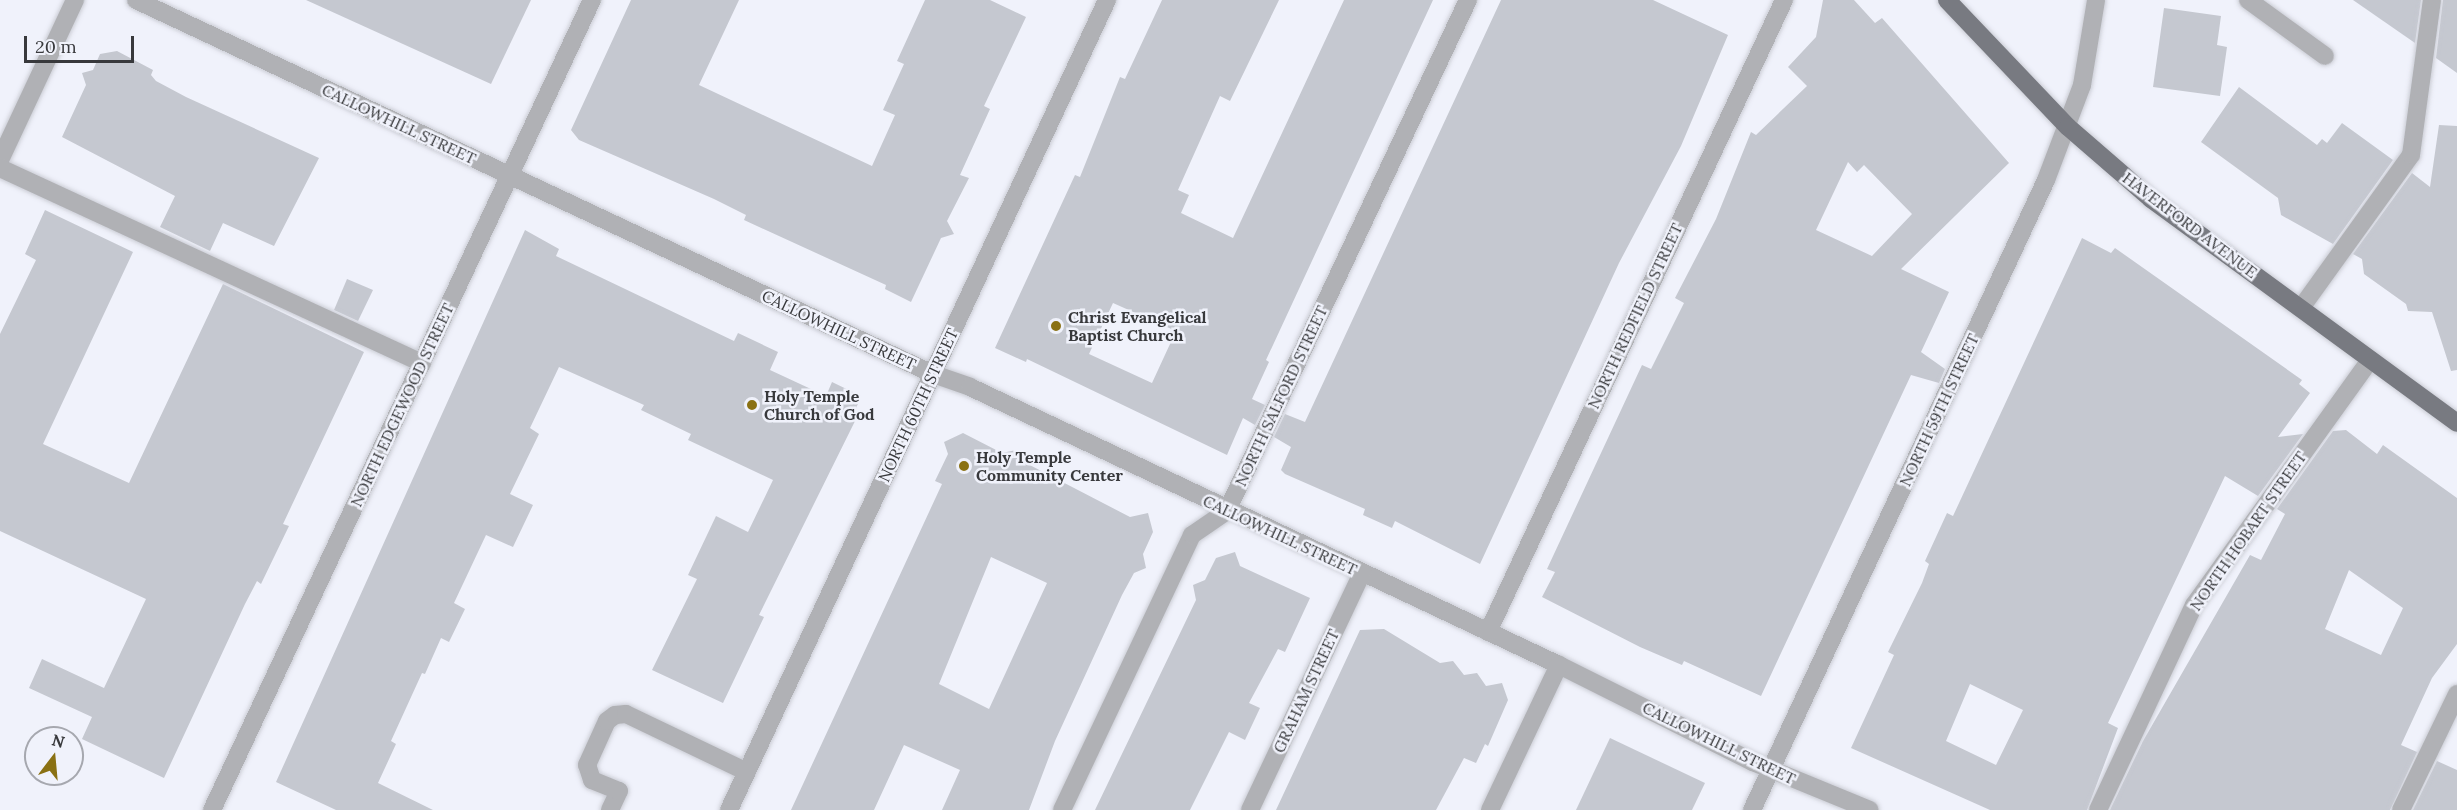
<!DOCTYPE html>
<html>
<head>
<meta charset="utf-8">
<style>
	body { margin:0 }
	#map { position:relative; width:2457px; height:810px; overflow:hidden; background:#f0f2fb; font-family:Lora,serif }
	div>[style] { position:absolute }
	.building>* { inset:0; background:#c5c8d0 }
	.roads { filter:drop-shadow(0 0 2px #cbcdd5) drop-shadow(0 0 2px #cbcdd5) }
	.minor>* { height:18px; margin:-9px; padding:0 9px; transform-origin:9px; border-radius:9px; background:#b0b1b5 }
	.major>* { height:18px; margin:-9px; padding:0 9px; transform-origin:9px; border-radius:9px; background:#787a81 }
	.dots>* { width:16px; height:16px; translate:-50% -50%; box-sizing:border-box; border:3px solid #f0f2fb; border-radius:50% }
	span { translate:-50% -50%; white-space:nowrap; text-align:center; line-height:1.15; -webkit-text-stroke:5px #f0f2fb; paint-order:stroke }
	.street-label { font-size:16px; color:#38393c }
	.poi-label { font-size:16px; color:#38393c; font-weight:700 }
	.left { translate:0 -50%; text-align:left }
	.north { position:absolute; left:24px; top:726px; width:60px; height:60px; box-sizing:border-box; background:#f0f2fb; border:2px solid #a6a8af; border-radius:50%; rotate:16deg; font-size:16px; font-weight:700; line-height:24px; text-align:center; color:#38393c }
	.north::after { content:''; display:block; margin:auto; width:21px; height:27px; background:#8a7113; clip-path:polygon(50% 0,100% 100%,50% 72%,0 100%) }
	.scale { position:absolute; left:24px; top:36px; width:110px; height:27px; box-sizing:border-box; border:3px solid #38393c; border-top:0; padding-left:8px; font-size:18px; line-height:21px; white-space:nowrap; color:#38393c; -webkit-text-stroke:4px #f0f2fb; paint-order:stroke }
</style>
</head>
<body>
<div id="map">
	<div class="building">
		<div style="clip-path:polygon(306px 0,531px 0,491px 84px)"></div>
		<div style="clip-path:polygon(631px 0,739px 0,699px 85px,872px 166px,895px 115px,883px 110px,904px 64px,897px 61px,925px 0,990px 0,1026px 17px,984px 106px,990px 109px,960px 175px,969px 178px,947px 221px,954px 234px,941px 238px,911px 302px,885px 289px,886px 285px,744px 220px,746px 215px,714px 199px,579px 140px,571px 130px)"></div>
		<div style="clip-path:polygon(evenodd,1162px 0,1279px 0,1230px 101px,1220px 96px,1178px 190px,1189px 195px,1181px 213px,1233px 238px,1344px 0,1433px 0,1266px 360px,1269px 362px,1252px 399px,1265px 405px,1255px 425px,1243px 418px,1227px 455px,1027px 359px,1026px 362px,995px 348px,1075px 175px,1080px 177px,1120px 77px,1125px 79px,1162px 0,1113px 303px,1176px 331px,1152px 383px,1089px 354px,1113px 303px)"></div>
		<div style="clip-path:polygon(1501px 0,1653px 0,1728px 35px,1681px 146px,1619px 263px,1480px 564px,1395px 521px,1392px 528px,1363px 515px,1365px 509px,1285px 474px,1281px 470px,1291px 447px,1274px 437px,1285px 414px,1305px 422px)"></div>
		<div style="clip-path:polygon(evenodd,1823px 0,1854px 0,1875px 23px,1882px 18px,2009px 163px,1901px 269px,1949px 292px,1921px 352px,1945px 369px,1939px 383px,1911px 375px,1761px 696px,1684px 661px,1682px 665px,1640px 647px,1542px 597px,1555px 572px,1547px 569px,1642px 365px,1651px 369px,1684px 303px,1675px 298px,1716px 219px,1751px 132px,1756px 135px,1807px 86px,1788px 67px,1816px 37px,1823px 0,1848px 162px,1857px 172px,1864px 165px,1912px 214px,1872px 256px,1816px 230px,1848px 162px)"></div>
		<div style="clip-path:polygon(2353px 0,2421px 0,2415px 43px)"></div>
		<div style="clip-path:polygon(2443px 0,2457px 0,2457px 73px,2436px 58px)"></div>
		<div style="clip-path:polygon(2164px 8px,2221px 16px,2217px 45px,2227px 47px,2220px 96px,2153px 87px)"></div>
		<div style="clip-path:polygon(117px 51px,153px 70px,151px 75px,156px 81px,186px 97px,319px 158px,274px 246px,223px 223px,210px 251px,160px 227px,175px 196px,62px 137px,86px 85px,82px 73px,93px 70px,100px 54px)"></div>
		<div style="clip-path:polygon(2239px 87px,2317px 145px,2322px 139px,2327px 143px,2342px 123px,2393px 160px,2333px 244px,2281px 215px,2278px 198px,2201px 142px)"></div>
		<div style="clip-path:polygon(2439px 125px,2457px 126px,2457px 370px,2451px 371px,2432px 312px,2408px 311px,2406px 304px,2364px 274px,2362px 259px,2353px 254px,2412px 173px,2430px 187px)"></div>
		<div style="clip-path:polygon(45px 210px,133px 252px,43px 444px,129px 483px,223px 284px,364px 352px,283px 524px,289px 526px,261px 584px,257px 581px,245px 604px,164px 778px,82px 739px,92px 717px,29px 688px,42px 659px,104px 688px,146px 599px,0 531px,0 334px,36px 260px,25px 254px)"></div>
		<div style="clip-path:polygon(525px 230px,559px 249px,556px 256px,734px 341px,738px 333px,778px 352px,770px 370px,826px 396px,832px 382px,861px 396px,855px 411px,859px 413px,759px 615px,764px 617px,723px 703px,652px 670px,697px 579px,688px 575px,716px 516px,748px 532px,773px 480px,688px 440px,691px 434px,641px 410px,644px 405px,559px 367px,530px 428px,539px 434px,510px 494px,533px 505px,513px 547px,486px 535px,454px 603px,465px 609px,449px 642px,441px 638px,425px 674px,422px 673px,391px 741px,396px 744px,378px 783px,433px 810px,336px 810px,276px 782px)"></div>
		<div style="clip-path:polygon(evenodd,2082px 238px,2111px 253px,2115px 248px,2302px 380px,2299px 384px,2310px 393px,2278px 437px,2303px 434px,2258px 496px,2225px 476px,2108px 723px,2118px 728px,2087px 810px,1990px 810px,1851px 748px,1894px 655px,1888px 652px,1922px 583px,1929px 564px,1925px 561px,1947px 513px,1953px 516px,2082px 238px,1970px 684px,2023px 710px,1996px 765px,1946px 741px,1970px 684px)"></div>
		<div style="clip-path:polygon(347px 279px,373px 290px,358px 321px,334px 310px)"></div>
		<div style="clip-path:polygon(evenodd,2346px 430px,2377px 454px,2383px 445px,2457px 498px,2457px 644px,2432px 678px,2401px 745px,2417px 752px,2390px 810px,2110px 810px,2143px 741px,2250px 555px,2261px 560px,2285px 514px,2277px 509px,2333px 431px,2346px 430px,2349px 570px,2403px 608px,2381px 655px,2325px 629px,2349px 570px)"></div>
		<div style="clip-path:polygon(evenodd,963px 433px,1002px 453px,1016px 450px,1022px 461px,1130px 517px,1148px 513px,1153px 532px,1143px 554px,1146px 568px,1134px 573px,1122px 595px,1055px 741px,1029px 810px,942px 810px,960px 770px,904px 745px,874px 810px,791px 810px,942px 484px,935px 481px,948px 454px,944px 442px,963px 433px,991px 557px,1047px 583px,989px 709px,939px 684px,991px 557px)"></div>
		<div style="clip-path:polygon(1235px 552px,1240px 566px,1310px 598px,1285px 652px,1278px 649px,1249px 703px,1260px 708px,1245px 740px,1229px 732px,1190px 810px,1095px 810px,1196px 600px,1193px 585px,1205px 580px,1216px 558px)"></div>
		<div style="clip-path:polygon(1384px 629px,1440px 663px,1453px 661px,1464px 675px,1477px 673px,1486px 686px,1502px 683px,1508px 700px,1488px 746px,1485px 744px,1476px 763px,1464px 758px,1436px 810px,1276px 810px,1360px 630px)"></div>
		<div style="clip-path:polygon(1610px 738px,1705px 783px,1692px 810px,1576px 810px)"></div>
		<div style="clip-path:polygon(2437px 761px,2457px 770px,2457px 810px,2413px 810px)"></div>
	</div>
	<div class="roads">
		<div class="minor">
			<div style="left:136px;top:0;width:880px;rotate:25.14deg"></div>
			<div style="left:933px;top:374px;width:39px;rotate:19deg"></div>
			<div style="left:970px;top:387px;width:651px;rotate:25.27deg"></div>
			<div style="left:1559px;top:665px;width:217px;rotate:26.6deg"></div>
			<div style="left:1753px;top:762px;width:126px;rotate:22.3deg"></div>
			<div style="left:2248px;top:0;width:95px;rotate:36deg"></div>
			<div style="left:0;top:160px;width:177px;rotate:-64.9deg"></div>
			<div style="left:0;top:168px;width:465px;rotate:24.8deg"></div>
			<div style="left:2301px;top:308px;width:188px;rotate:-54.3deg"></div>
			<div style="left:2411px;top:155px;width:156px;rotate:-82.3deg"></div>
			<div style="left:1488px;top:632px;width:698px;rotate:-64.9deg"></div>
			<div style="left:212px;top:810px;width:895px;rotate:-64.87deg"></div>
			<div style="left:610px;top:810px;width:21px;rotate:-65deg"></div>
			<div style="left:619px;top:791px;width:29px;rotate:-158deg"></div>
			<div style="left:592px;top:780px;width:16px;rotate:-108deg"></div>
			<div style="left:587px;top:765px;width:48px;rotate:-65.6deg"></div>
			<div style="left:607px;top:721px;width:10px;rotate:-37deg"></div>
			<div style="left:615px;top:715px;width:11px;rotate:-5deg"></div>
			<div style="left:626px;top:714px;width:134px;rotate:25.6deg"></div>
			<div style="left:729px;top:810px;width:894px;rotate:-64.98deg"></div>
			<div style="left:1062px;top:810px;width:304px;rotate:-64.7deg"></div>
			<div style="left:1192px;top:535px;width:42px;rotate:-34.4deg"></div>
			<div style="left:1227px;top:511px;width:565px;rotate:-64.75deg"></div>
			<div style="left:1250px;top:810px;width:262px;rotate:-64.7deg"></div>
			<div style="left:1490px;top:810px;width:161px;rotate:-64.6deg"></div>
			<div style="left:1752px;top:810px;width:695px;rotate:-64.98deg"></div>
			<div style="left:2046px;top:180px;width:102px;rotate:-69.2deg"></div>
			<div style="left:2082px;top:85px;width:86px;rotate:-80.6deg"></div>
			<div style="left:2098px;top:810px;width:226px;rotate:-64.9deg"></div>
			<div style="left:2194px;top:605px;width:302px;rotate:-54.3deg"></div>
			<div style="left:2401px;top:810px;width:129px;rotate:-64.2deg"></div>
		</div>
		<div class="major">
			<div style="left:1947px;top:0;width:175px;rotate:46.4deg"></div>
			<div style="left:2068px;top:127px;width:110px;rotate:40.9deg"></div>
			<div style="left:2151px;top:199px;width:379px;rotate:36.2deg"></div>
		</div>
	</div>
	<div class="dots">
		<div style="left:1056px;top:326px;background:#8a7113"></div>
		<div style="left:752px;top:405px;background:#8a7113"></div>
		<div style="left:964px;top:466px;background:#8a7113"></div>
	</div>
	<div class="street-label">
		<span style="left:399px;top:124px;rotate:25deg">CALLOWHILL STREET</span>
		<span style="left:2190px;top:225px;rotate:37deg">HAVERFORD AVENUE</span>
		<span style="left:1635px;top:316px;rotate:-65deg">NORTH REDFIELD STREET</span>
		<span style="left:839px;top:330px;rotate:25deg">CALLOWHILL STREET</span>
		<span style="left:1281px;top:396px;rotate:-65deg">NORTH SALFORD STREET</span>
		<span style="left:402px;top:405px;rotate:-65deg">NORTH EDGEWOOD STREET</span>
		<span style="left:918px;top:405px;rotate:-65deg">NORTH 60TH STREET</span>
		<span style="left:1939px;top:410px;rotate:-65deg">NORTH 59TH STREET</span>
		<span style="left:2248px;top:531px;rotate:-55deg">NORTH HOBART STREET</span>
		<span style="left:1280px;top:535px;rotate:25deg">CALLOWHILL STREET</span>
		<span style="left:1306px;top:691px;rotate:-65deg">GRAHAM STREET</span>
		<span style="left:1719px;top:743px;rotate:26deg">CALLOWHILL STREET</span>
	</div>
	<div class="poi-label">
		<span class="left" style="left:1068px;top:326px">Christ Evangelical<br>Baptist Church</span>
		<span class="left" style="left:764px;top:405px">Holy Temple<br>Church of God</span>
		<span class="left" style="left:976px;top:466px">Holy Temple<br>Community Center</span>
	</div>
	<div class="north">N</div>
	<div class="scale">20 m</div>
</div>
</body>
</html>
